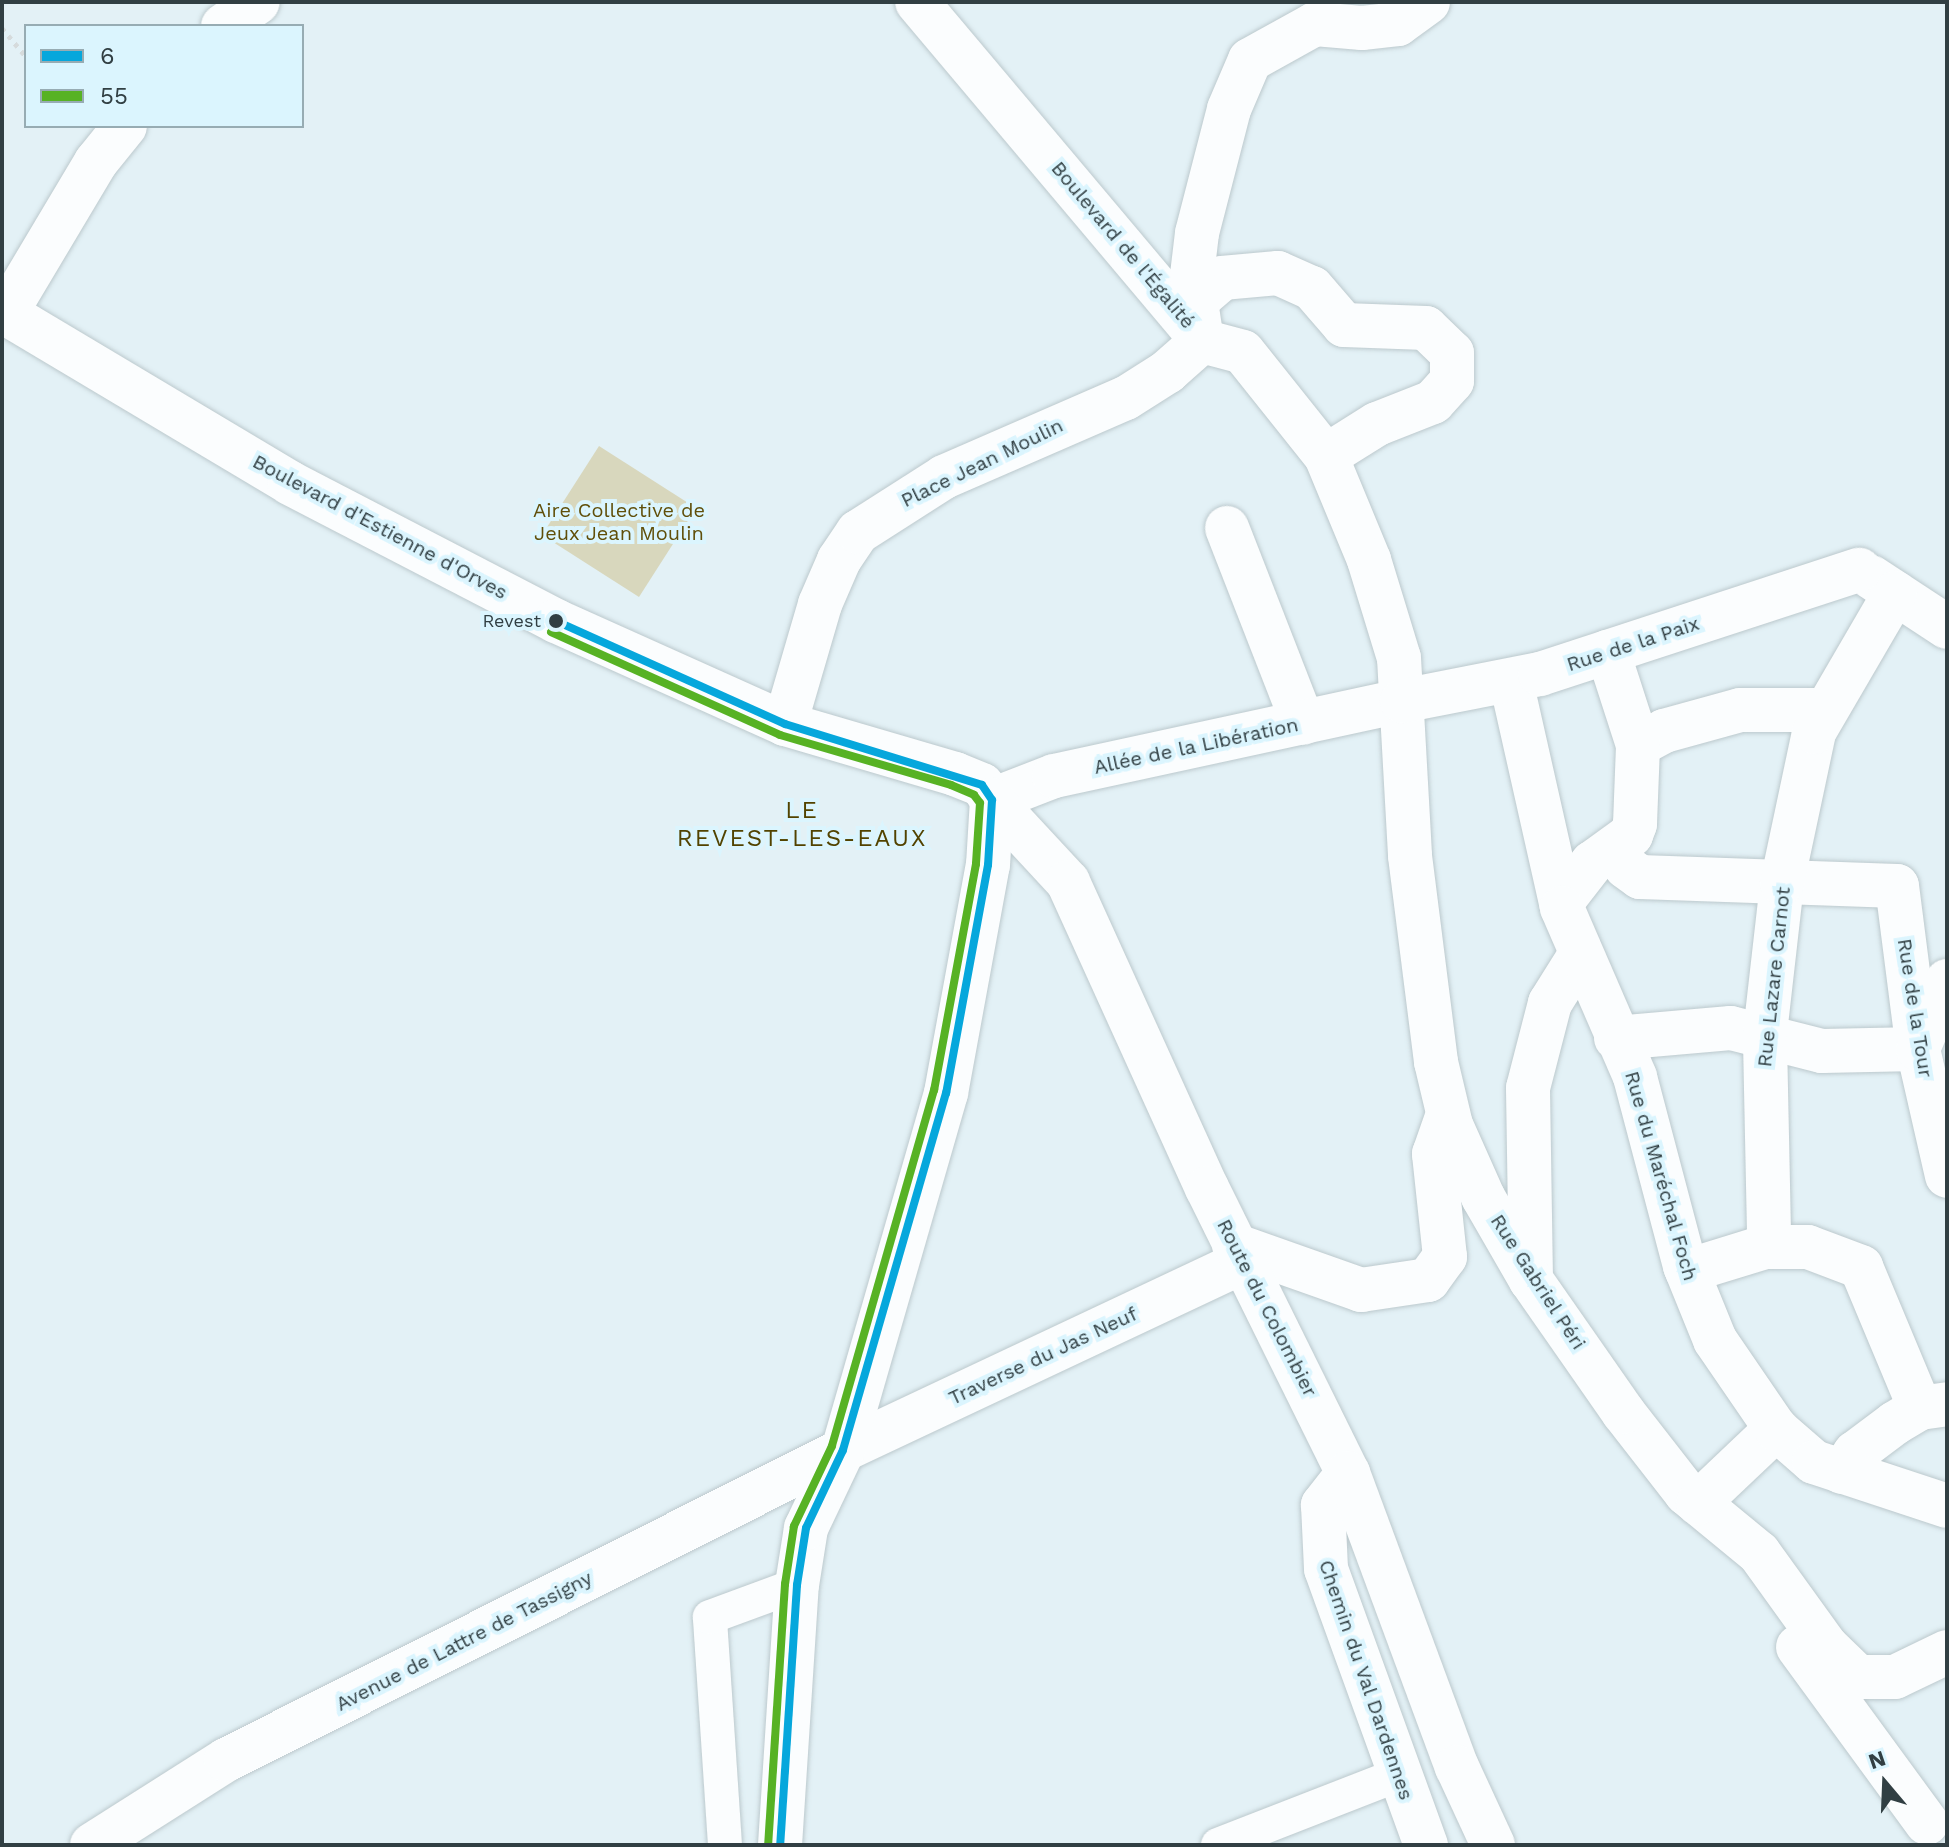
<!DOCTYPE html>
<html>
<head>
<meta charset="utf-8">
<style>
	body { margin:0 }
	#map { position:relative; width:1949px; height:1847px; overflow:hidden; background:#e3f1f6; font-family:"Work Sans",sans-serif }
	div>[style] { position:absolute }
	.green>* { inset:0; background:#d8d7bd }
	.path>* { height:5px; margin-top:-2.5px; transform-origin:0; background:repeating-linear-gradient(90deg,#d6dbdc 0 4px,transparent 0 10px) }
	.roads { filter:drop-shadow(0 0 2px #bcc9cd) drop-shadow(0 0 2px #bcc9cd) }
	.service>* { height:34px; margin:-17px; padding:0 17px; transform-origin:17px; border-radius:17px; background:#fbfdfe }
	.pedestrian>* { height:44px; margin:-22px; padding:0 22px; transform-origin:22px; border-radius:22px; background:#fbfdfe }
	.minor>* { height:44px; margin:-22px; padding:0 22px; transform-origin:22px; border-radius:22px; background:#fbfdfe }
	.tertiary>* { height:44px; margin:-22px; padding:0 22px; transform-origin:22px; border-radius:22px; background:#fbfdfe }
	.bus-1>* { height:8px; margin:-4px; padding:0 4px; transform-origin:4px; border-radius:4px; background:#06a7dc }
	.bus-2>* { height:8px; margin:-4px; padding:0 4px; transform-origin:4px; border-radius:4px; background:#57b224 }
	.dots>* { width:22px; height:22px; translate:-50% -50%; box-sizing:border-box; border:4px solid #dbf5fe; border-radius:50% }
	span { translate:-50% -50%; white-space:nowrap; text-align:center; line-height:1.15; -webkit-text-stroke:8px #dbf5fe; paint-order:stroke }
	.bus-label { font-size:18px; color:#313f43 }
	.right { translate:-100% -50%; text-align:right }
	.street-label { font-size:20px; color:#313f43 }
	.park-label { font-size:20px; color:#604f0a }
	.quarter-label { font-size:24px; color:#524300; letter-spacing:2px }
	.frame { position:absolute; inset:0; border:4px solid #313f43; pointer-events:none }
	.legend { position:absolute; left:24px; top:24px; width:280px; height:104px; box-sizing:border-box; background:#dbf5fe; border:2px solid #97acb3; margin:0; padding:10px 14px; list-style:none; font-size:24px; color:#313f43 }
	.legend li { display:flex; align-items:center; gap:16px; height:40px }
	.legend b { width:40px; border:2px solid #97acb3 }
	.north { position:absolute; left:1845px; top:1743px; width:80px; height:80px; -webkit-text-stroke:6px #dbf5fe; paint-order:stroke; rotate:341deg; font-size:22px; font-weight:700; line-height:32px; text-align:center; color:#313f43 }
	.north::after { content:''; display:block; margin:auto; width:28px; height:36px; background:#313f43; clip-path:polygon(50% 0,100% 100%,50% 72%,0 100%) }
</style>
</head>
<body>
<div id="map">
	<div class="green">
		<div style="clip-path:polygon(599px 446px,696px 508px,639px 597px,542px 535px)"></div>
	</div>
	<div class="path">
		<div style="left:2px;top:28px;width:38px;rotate:50deg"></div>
	</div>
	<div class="roads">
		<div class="service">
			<div style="left:725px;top:1845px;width:228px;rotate:-93.8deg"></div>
			<div style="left:710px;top:1617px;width:93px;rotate:-20.2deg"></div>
			<div style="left:1218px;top:1845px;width:193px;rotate:-21.3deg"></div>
		</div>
		<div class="pedestrian">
			<div style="left:1227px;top:528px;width:209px;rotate:68.7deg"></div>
			<div style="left:1871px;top:577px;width:91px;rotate:33.3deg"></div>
			<div style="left:1638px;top:745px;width:30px;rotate:-28deg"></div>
			<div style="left:1664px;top:731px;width:79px;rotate:-15.4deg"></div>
			<div style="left:1740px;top:710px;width:86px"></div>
			<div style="left:992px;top:800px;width:66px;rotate:-21.2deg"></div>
			<div style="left:1054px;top:776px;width:356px;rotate:-12.2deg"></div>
			<div style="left:1616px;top:847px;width:22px;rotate:63deg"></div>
			<div style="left:1626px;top:867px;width:17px;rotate:36deg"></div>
			<div style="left:1640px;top:877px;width:257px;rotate:2deg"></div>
			<div style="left:1897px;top:886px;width:164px;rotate:82.7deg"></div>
			<div style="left:1918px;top:1049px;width:130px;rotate:77.1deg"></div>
			<div style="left:1561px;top:903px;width:51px;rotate:-52.2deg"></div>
			<div style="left:1592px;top:863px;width:48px;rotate:-35.7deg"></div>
			<div style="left:1631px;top:835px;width:12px;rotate:-70deg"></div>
			<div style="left:1635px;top:824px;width:79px;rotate:-87.8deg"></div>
			<div style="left:1638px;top:745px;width:98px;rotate:-107.9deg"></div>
			<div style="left:1616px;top:1038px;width:115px;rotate:-5deg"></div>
			<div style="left:1731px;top:1028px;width:94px;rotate:14.2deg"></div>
			<div style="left:1822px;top:1051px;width:96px;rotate:-1.2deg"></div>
			<div style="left:1918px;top:1049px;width:74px;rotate:-66.9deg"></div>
			<div style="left:1234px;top:1245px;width:135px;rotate:19.5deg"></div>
			<div style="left:1361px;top:1290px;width:68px;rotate:-8.5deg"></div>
			<div style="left:1428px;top:1280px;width:29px;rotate:-54deg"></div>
			<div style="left:1445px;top:1257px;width:104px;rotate:-96.1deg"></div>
			<div style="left:1434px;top:1154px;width:42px;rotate:-70.7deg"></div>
			<div style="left:1765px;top:1247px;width:43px"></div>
			<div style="left:1808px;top:1247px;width:57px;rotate:20.7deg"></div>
			<div style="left:1861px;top:1267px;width:153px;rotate:67.3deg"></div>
			<div style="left:1687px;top:1271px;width:82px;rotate:-17.1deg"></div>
			<div style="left:1765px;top:1247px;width:16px;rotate:-75deg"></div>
			<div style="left:1769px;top:1232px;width:199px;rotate:-91.2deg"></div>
			<div style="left:1765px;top:1033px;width:151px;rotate:-83.5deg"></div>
			<div style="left:1782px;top:883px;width:154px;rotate:-78deg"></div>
			<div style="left:1814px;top:732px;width:161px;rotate:-59.8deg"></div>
			<div style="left:1531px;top:1280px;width:192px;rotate:-90.9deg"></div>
			<div style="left:1528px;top:1088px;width:88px;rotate:-75.5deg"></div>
			<div style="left:1550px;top:1003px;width:57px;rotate:-58deg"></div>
			<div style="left:1623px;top:1412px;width:103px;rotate:52.1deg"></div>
			<div style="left:1686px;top:1493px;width:94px;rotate:39.4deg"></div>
			<div style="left:1759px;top:1553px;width:115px;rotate:54.2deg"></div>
			<div style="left:1826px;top:1646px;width:45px;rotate:44.1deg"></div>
			<div style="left:1858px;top:1677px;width:37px"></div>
			<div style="left:1895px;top:1677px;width:58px;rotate:-25.7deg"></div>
			<div style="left:1842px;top:1472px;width:23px;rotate:-56deg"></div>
			<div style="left:1855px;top:1453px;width:50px;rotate:-36.9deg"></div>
			<div style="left:1895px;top:1423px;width:29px;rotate:-31deg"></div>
			<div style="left:1920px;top:1408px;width:27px;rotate:-8deg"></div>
			<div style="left:1698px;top:1503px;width:108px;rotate:-43.5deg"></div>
			<div style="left:1798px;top:1647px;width:218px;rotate:53.8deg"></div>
		</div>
		<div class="minor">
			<div style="left:917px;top:2px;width:443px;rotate:49.9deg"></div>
			<div style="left:1202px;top:341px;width:42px;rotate:15deg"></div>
			<div style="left:1243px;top:352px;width:133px;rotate:51.4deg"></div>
			<div style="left:1326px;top:456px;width:113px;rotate:67.5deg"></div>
			<div style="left:1369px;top:560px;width:102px;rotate:73deg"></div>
			<div style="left:1399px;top:658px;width:198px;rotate:86.8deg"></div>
			<div style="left:1410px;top:856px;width:208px;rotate:82.8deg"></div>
			<div style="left:1436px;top:1062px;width:65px;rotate:76.6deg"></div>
			<div style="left:1451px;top:1125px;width:79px;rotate:66deg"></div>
			<div style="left:1483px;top:1197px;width:96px;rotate:60deg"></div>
			<div style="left:1531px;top:1280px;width:161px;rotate:55.1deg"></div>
			<div style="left:223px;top:26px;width:42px;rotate:-34.4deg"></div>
			<div style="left:1196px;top:301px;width:35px;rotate:-41deg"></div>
			<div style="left:1222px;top:278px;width:56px;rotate:-5.1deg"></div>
			<div style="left:1278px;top:273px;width:37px;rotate:24deg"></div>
			<div style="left:1312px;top:288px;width:49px;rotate:49.1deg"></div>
			<div style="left:1344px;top:325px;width:82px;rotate:2.1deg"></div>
			<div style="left:1426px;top:328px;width:36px;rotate:44deg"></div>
			<div style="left:1452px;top:353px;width:28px;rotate:90deg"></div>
			<div style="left:1452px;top:381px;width:28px;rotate:132deg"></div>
			<div style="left:1433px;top:402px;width:60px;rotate:158.6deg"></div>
			<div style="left:1377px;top:424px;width:60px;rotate:147.9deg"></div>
			<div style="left:2px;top:311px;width:335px;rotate:30.8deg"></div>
			<div style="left:290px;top:483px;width:300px;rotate:27.4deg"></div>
			<div style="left:556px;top:621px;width:251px;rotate:24.2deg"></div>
			<div style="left:785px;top:724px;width:177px;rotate:16.4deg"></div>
			<div style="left:955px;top:774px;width:29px;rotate:22deg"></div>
			<div style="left:982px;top:785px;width:18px;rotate:56deg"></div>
			<div style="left:6px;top:313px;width:176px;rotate:-59.2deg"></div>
			<div style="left:96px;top:162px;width:46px;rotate:-51.1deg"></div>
			<div style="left:1202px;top:341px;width:67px;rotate:-98.6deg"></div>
			<div style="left:1192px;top:275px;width:42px;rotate:-83.2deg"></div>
			<div style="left:1197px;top:233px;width:128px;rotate:-75.5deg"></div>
			<div style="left:1229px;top:109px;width:53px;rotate:-66.8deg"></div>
			<div style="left:1250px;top:60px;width:74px;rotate:-29deg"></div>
			<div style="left:1315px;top:24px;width:47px;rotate:4.9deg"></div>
			<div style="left:1362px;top:28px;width:36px;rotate:-6deg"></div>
			<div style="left:1398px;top:24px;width:37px;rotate:-36deg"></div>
			<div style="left:1511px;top:681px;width:233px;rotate:77.3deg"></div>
			<div style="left:1562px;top:908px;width:184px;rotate:66.6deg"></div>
			<div style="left:1635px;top:1077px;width:196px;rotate:75.2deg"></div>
			<div style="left:1685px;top:1266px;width:80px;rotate:67.9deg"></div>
			<div style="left:1715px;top:1340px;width:108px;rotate:55.6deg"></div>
			<div style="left:1776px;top:1429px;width:50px;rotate:41deg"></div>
			<div style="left:1814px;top:1462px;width:140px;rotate:18.3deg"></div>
			<div style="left:1402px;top:701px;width:141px;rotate:-11.1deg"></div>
			<div style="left:1540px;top:674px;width:336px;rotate:-18.1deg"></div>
			<div style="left:785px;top:724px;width:125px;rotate:-73.7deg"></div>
			<div style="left:820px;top:604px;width:48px;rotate:-66.6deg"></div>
			<div style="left:839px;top:560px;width:34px;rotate:-56deg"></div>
			<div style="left:858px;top:532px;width:102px;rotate:-32.6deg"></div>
			<div style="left:944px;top:477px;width:198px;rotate:-23.5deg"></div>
			<div style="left:1126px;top:398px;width:49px;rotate:-32.4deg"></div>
			<div style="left:1167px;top:372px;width:47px;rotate:-41.5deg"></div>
			<div style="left:1348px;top:1473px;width:41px;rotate:128deg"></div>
			<div style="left:1323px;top:1505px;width:64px;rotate:87.3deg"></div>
			<div style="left:1326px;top:1569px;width:294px;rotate:70.1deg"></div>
			<div style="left:92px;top:1845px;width:159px;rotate:-32.4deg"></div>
			<div style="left:226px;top:1760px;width:690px;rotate:-26.68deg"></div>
			<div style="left:843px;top:1450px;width:441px;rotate:-25.2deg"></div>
		</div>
		<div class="tertiary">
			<div style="left:992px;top:800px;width:112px;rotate:47.2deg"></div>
			<div style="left:1068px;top:882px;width:336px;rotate:65.6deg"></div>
			<div style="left:1207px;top:1188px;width:318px;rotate:63.7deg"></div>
			<div style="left:1348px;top:1473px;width:314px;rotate:69.7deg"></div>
			<div style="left:1457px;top:1767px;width:86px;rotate:65.2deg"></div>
			<div style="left:780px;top:1845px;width:261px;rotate:-86.3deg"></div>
			<div style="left:797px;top:1585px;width:58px;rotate:-81deg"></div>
			<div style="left:806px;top:1528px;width:86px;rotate:-64.6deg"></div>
			<div style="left:843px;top:1450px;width:372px;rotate:-73.9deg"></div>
			<div style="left:946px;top:1093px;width:232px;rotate:-79.6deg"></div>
			<div style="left:988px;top:865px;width:65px;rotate:-86.5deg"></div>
		</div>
	</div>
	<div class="bus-1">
		<div style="left:556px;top:621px;width:251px;rotate:24.2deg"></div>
		<div style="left:785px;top:724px;width:206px;rotate:17.2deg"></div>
		<div style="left:982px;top:785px;width:18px;rotate:56deg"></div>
		<div style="left:992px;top:800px;width:65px;rotate:93.5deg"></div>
		<div style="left:988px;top:865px;width:232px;rotate:100.4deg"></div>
		<div style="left:946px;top:1093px;width:372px;rotate:106.1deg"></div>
		<div style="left:843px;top:1450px;width:86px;rotate:115.4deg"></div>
		<div style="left:806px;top:1528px;width:58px;rotate:99deg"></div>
		<div style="left:797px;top:1585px;width:261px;rotate:93.7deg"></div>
	</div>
	<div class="bus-2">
		<div style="left:551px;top:632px;width:251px;rotate:24.2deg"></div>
		<div style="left:780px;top:735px;width:178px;rotate:16.3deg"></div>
		<div style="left:951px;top:785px;width:25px;rotate:23deg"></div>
		<div style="left:974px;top:795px;width:10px;rotate:53deg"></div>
		<div style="left:980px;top:803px;width:61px;rotate:93.8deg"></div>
		<div style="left:976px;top:864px;width:230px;rotate:100.5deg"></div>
		<div style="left:934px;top:1090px;width:370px;rotate:106deg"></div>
		<div style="left:832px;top:1446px;width:89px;rotate:115.4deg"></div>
		<div style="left:794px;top:1526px;width:59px;rotate:98.8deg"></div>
		<div style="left:785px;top:1584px;width:261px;rotate:93.7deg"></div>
	</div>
	<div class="dots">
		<div style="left:556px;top:621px;background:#313f43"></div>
	</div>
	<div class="bus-label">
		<span class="right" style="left:541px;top:621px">Revest</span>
	</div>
	<div class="street-label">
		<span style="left:1123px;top:245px;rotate:50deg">Boulevard de l'Égalité</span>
		<span style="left:982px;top:463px;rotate:-26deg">Place Jean Moulin</span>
		<span style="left:380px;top:527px;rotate:28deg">Boulevard d'Estienne d'Orves</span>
		<span style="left:1633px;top:644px;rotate:-18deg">Rue de la Paix</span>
		<span style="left:1196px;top:746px;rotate:-12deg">Allée de la Libération</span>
		<span style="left:1774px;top:977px;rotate:-84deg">Rue Lazare Carnot</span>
		<span style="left:1915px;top:1008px;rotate:81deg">Rue de la Tour</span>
		<span style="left:1661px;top:1176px;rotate:74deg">Rue du Maréchal Foch</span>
		<span style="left:1538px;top:1282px;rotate:57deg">Rue Gabriel Péri</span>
		<span style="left:1267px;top:1308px;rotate:63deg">Route du Colombier</span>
		<span style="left:1043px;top:1356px;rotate:-25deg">Traverse du Jas Neuf</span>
		<span style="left:464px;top:1641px;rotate:-27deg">Avenue de Lattre de Tassigny</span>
		<span style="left:1366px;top:1680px;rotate:71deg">Chemin du Val Dardennes</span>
	</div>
	<div class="park-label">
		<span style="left:619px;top:522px">Aire Collective de<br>Jeux Jean Moulin</span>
	</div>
	<div class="quarter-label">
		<span style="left:802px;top:825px">LE<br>REVEST-LES-EAUX</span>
	</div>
	<div class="frame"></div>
	<ul class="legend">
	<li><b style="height:10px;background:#06a7dc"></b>6</li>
	<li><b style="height:10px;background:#57b224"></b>55</li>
	</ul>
	<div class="north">N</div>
</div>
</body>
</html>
